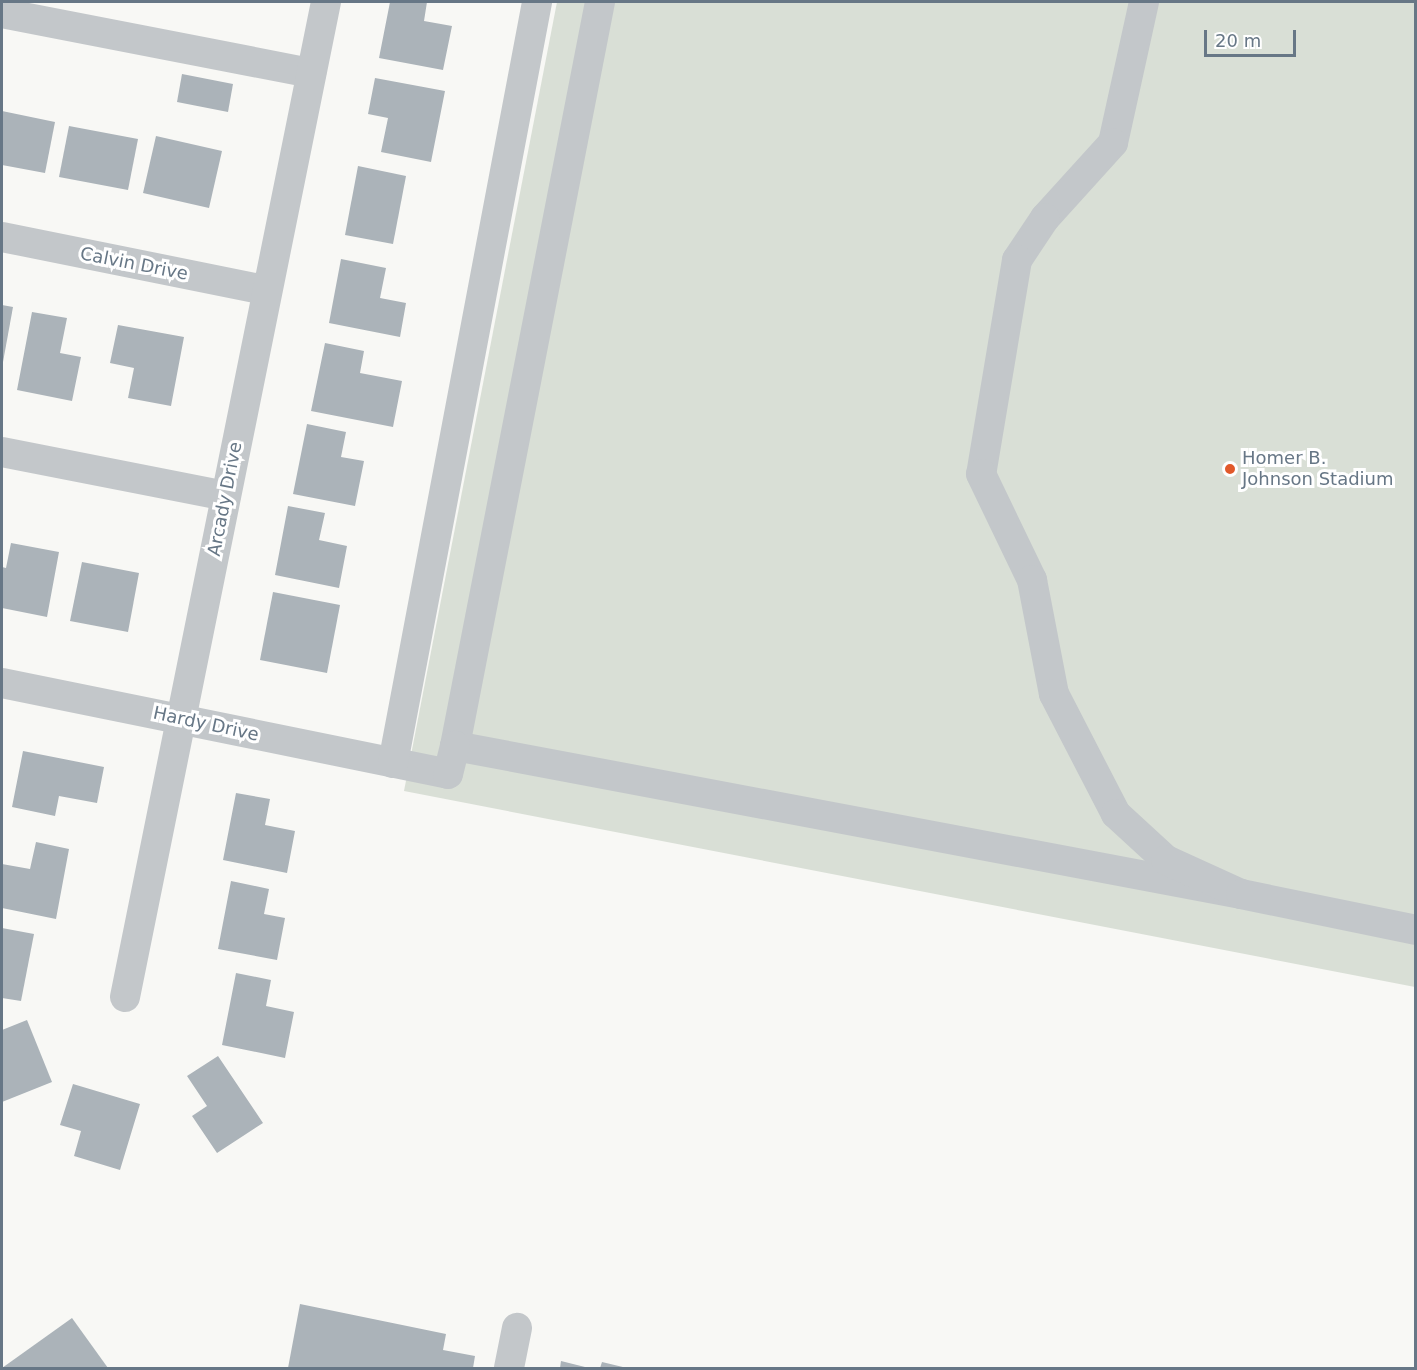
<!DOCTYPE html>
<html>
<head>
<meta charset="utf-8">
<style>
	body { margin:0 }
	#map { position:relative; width:1417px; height:1370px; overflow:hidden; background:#f8f8f5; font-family:"DejaVu Sans",sans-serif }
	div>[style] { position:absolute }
	.green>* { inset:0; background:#d9dfd6 }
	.building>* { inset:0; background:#abb3b9 }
	.minor>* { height:30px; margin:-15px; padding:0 15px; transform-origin:15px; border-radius:15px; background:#c3c7ca }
	.dots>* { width:16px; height:16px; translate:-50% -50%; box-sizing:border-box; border:3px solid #fff; border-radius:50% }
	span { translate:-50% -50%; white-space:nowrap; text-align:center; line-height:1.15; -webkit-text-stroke:6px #fff; paint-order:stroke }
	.street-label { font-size:18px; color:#677786 }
	.poi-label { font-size:18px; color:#677786 }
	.left { translate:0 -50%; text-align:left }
	.frame { position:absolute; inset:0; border:3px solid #677786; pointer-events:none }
	.scale { position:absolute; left:1204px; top:30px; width:92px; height:27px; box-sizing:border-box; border:3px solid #677786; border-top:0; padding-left:8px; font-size:18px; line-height:21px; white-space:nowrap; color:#677786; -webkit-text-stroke:4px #fff; paint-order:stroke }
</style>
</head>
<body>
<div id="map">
	<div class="green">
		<div style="clip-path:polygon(557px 2px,1415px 2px,1415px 987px,404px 791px)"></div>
	</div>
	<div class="building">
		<div style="clip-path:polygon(390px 2px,427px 2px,424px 21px,452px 26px,443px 70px,379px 58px)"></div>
		<div style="clip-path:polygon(182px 74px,233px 84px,228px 112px,177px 102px)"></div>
		<div style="clip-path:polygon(375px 78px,445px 91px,431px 162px,381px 152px,388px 118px,368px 114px)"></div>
		<div style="clip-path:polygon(2px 111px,55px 122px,45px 173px,2px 165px)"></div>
		<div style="clip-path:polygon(69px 126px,138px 139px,128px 190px,59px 177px)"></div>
		<div style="clip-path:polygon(156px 136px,222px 151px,209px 208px,143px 193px)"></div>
		<div style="clip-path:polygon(358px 166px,406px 176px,393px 244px,345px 235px)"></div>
		<div style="clip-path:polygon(341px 259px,386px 268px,380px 298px,406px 303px,400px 337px,329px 323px)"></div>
		<div style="clip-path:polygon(2px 305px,13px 307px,3px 362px,2px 361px)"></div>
		<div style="clip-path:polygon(32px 312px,67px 318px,60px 353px,81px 357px,72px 401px,17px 390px)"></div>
		<div style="clip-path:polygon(118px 325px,184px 337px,171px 406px,128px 398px,134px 368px,110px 363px)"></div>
		<div style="clip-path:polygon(325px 343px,364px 351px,360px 373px,402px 381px,393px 427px,311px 411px)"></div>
		<div style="clip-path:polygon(307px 424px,346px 432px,341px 457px,364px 461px,355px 506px,293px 494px)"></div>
		<div style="clip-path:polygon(288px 506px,325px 513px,319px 540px,347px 546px,339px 588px,275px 575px)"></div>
		<div style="clip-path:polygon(11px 543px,59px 552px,47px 617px,2px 608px,2px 567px,6px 568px)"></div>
		<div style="clip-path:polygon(82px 562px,139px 573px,128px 632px,70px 621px)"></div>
		<div style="clip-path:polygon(273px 592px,340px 605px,327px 673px,260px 660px)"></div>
		<div style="clip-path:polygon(23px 751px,104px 767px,97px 803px,59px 796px,55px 816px,12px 807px)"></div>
		<div style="clip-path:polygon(236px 793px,270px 799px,265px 825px,295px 831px,287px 873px,223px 860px)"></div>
		<div style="clip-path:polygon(36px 842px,69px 849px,56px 919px,2px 908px,2px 864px,30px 869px)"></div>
		<div style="clip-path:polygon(231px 881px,269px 889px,264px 914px,285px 918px,277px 960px,218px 949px)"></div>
		<div style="clip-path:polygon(2px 928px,34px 934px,21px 1001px,2px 998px)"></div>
		<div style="clip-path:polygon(236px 973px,271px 980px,266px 1006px,294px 1012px,285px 1058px,222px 1045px)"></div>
		<div style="clip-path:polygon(27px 1020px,52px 1082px,2px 1102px,2px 1030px)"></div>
		<div style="clip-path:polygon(218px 1056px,263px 1123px,217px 1153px,192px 1116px,207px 1106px,187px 1076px)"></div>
		<div style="clip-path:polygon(73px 1084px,140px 1104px,120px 1170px,74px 1156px,81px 1131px,60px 1125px)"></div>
		<div style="clip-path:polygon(300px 1304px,446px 1334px,443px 1350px,475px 1356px,473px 1368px,288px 1368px)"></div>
		<div style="clip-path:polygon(72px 1318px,108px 1368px,2px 1368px)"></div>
		<div style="clip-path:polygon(561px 1361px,589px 1368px,560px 1368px)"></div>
		<div style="clip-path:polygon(602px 1362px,627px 1368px,600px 1368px)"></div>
	</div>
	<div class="minor">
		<div style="left:600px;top:2px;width:758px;rotate:101.03deg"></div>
		<div style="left:455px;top:746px;width:800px;rotate:10.66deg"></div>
		<div style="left:1144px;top:2px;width:144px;rotate:102.4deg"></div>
		<div style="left:1113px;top:143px;width:101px;rotate:132.2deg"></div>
		<div style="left:1045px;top:218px;width:50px;rotate:123.7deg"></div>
		<div style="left:1017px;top:260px;width:217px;rotate:99.5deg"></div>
		<div style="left:981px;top:474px;width:118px;rotate:64.3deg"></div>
		<div style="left:1032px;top:580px;width:116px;rotate:79.1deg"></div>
		<div style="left:1054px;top:694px;width:135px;rotate:62.7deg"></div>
		<div style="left:1116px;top:814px;width:68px;rotate:42.6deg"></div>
		<div style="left:1166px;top:860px;width:82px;rotate:24.4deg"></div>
		<div style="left:1241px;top:894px;width:179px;rotate:11.6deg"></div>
		<div style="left:2px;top:13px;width:315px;rotate:11deg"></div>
		<div style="left:2px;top:237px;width:269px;rotate:11.4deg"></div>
		<div style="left:2px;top:452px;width:228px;rotate:11.1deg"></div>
		<div style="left:2px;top:683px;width:455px;rotate:11.5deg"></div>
		<div style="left:448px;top:774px;width:29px;rotate:-76deg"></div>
		<div style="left:393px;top:763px;width:775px;rotate:-79.28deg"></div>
		<div style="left:125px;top:997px;width:1015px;rotate:-78.58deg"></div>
		<div style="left:509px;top:1368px;width:41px;rotate:-78.7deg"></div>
	</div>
	<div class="dots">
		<div style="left:1230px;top:469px;background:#e1592b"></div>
	</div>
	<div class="street-label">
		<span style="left:134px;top:264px;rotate:11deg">Calvin Drive</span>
		<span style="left:225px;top:499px;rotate:-79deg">Arcady Drive</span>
		<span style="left:206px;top:724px;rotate:12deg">Hardy Drive</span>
	</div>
	<div class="poi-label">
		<span class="left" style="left:1242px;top:469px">Homer B.<br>Johnson Stadium</span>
	</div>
	<div class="frame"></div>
	<div class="scale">20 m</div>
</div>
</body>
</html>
